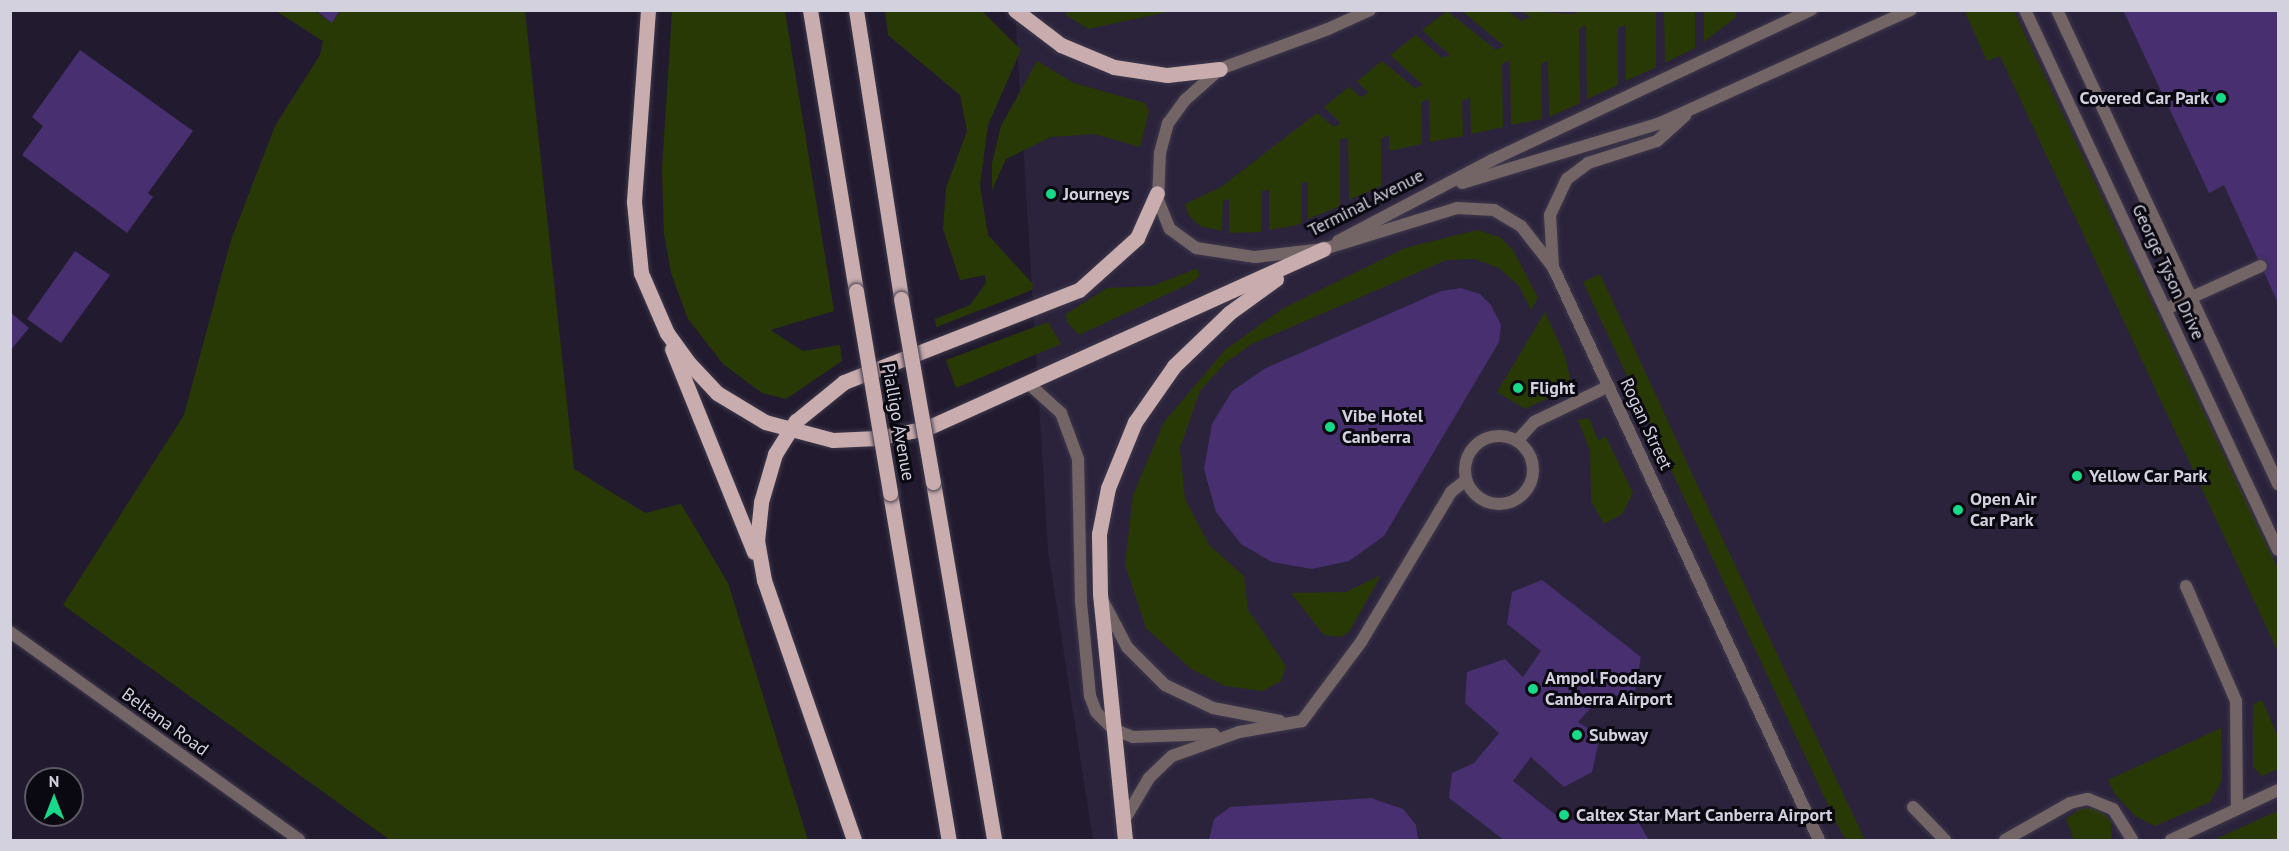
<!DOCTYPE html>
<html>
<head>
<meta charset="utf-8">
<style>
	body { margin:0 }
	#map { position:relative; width:2289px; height:851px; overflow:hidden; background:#221b2f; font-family:"PT Sans",sans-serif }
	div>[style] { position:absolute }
	.built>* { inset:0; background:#2b233c }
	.green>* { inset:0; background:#293905 }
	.building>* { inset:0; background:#472f70 }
	.roads { filter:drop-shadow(0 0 2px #3e384b) drop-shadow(0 0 2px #3e384b) }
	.service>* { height:12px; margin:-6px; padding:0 6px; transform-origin:6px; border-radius:6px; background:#736566 }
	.service>.ring { margin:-6px; padding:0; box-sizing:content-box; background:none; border:12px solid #736566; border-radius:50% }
	.minor>* { height:12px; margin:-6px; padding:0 6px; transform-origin:6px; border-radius:6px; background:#736566 }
	.primary>* { height:15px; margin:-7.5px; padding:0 7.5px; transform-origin:7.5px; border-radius:7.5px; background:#c8acae }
	.bridges { filter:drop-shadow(0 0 2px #3e384b) drop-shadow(0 0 2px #3e384b) }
	.primary-bridge>* { height:15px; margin:-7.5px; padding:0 7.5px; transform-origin:7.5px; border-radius:7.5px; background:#c8acae }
	.dots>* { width:16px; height:16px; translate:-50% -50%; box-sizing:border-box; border:3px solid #0a0810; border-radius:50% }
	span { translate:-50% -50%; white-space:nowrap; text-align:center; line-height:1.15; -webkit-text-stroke:6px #0a0810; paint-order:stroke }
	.poi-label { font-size:18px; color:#d4d1df; font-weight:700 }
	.right { translate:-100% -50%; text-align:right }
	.left { translate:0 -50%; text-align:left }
	.street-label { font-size:18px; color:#d4d1df }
	.frame { position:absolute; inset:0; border:12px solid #d4d1df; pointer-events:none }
	.north { position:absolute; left:24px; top:767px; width:60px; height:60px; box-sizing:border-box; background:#0a0810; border:2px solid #5b5863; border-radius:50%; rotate:0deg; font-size:16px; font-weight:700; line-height:24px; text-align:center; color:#d4d1df }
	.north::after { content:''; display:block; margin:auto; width:21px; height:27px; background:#17d989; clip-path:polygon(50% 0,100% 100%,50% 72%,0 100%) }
</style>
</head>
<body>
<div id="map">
	<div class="built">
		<div style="clip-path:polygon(1015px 11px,2278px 11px,2278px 840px,1093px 840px,1048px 550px)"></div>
	</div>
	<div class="green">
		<div style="clip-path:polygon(1067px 10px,1172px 10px,1172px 11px,1088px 29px,1066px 15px)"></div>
		<div style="clip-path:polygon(1581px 10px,1656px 11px,1656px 67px,1626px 81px,1626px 25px,1618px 28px,1618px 85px,1587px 99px,1586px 25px,1579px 29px,1580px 103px,1549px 117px,1548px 60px,1541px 64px,1542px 119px,1511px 125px,1510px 60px,1502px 64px,1503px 127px,1471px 134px,1470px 97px,1462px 101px,1463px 136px,1430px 142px,1429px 99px,1421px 102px,1422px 144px,1389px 151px,1389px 135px,1381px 139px,1381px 186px,1349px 200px,1348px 137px,1340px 140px,1340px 206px,1308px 219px,1308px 182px,1302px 183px,1301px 223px,1294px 226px,1269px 230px,1269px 190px,1262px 191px,1261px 232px,1229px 233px,1229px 199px,1223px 201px,1222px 231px,1200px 226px,1189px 216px,1185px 204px,1221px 187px,1317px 113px,1334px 127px,1341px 123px,1324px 107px,1349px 87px,1361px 97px,1368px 93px,1357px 81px,1382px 61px,1415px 88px,1423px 85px,1390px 55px,1416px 35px,1442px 58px,1450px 55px,1422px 30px,1447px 11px,1496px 50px,1504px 46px,1462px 11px,1508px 11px,1521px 21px,1530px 17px,1522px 11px,1573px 14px)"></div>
		<div style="clip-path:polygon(276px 11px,315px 11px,332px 23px,340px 11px,525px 11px,574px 469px,645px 513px,681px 504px,728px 583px,808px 840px,390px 840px,63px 605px,184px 415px,231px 240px,275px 126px,320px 55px,323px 41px)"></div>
		<div style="clip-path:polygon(672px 11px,785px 11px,834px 311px,770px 330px,803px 351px,840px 345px,842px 361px,786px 399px,762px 393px,723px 364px,688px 319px,671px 273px,664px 233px,662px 169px)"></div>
		<div style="clip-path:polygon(885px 11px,982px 11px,1021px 50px,988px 125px,980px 185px,988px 235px,1033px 284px,1032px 290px,936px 327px,935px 319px,970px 305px,986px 283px,985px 275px,960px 280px,943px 229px,946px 188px,967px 131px,960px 95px,888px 35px)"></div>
		<div style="clip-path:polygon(1664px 11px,1695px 11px,1695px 48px,1665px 63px)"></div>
		<div style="clip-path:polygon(1704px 11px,1736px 11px,1736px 17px,1704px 42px)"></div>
		<div style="clip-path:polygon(2014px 11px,2278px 569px,2278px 652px,2000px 56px,1987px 61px,1965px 12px)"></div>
		<div style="clip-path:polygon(1037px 61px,1074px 83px,1145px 103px,1149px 111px,1140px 147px,1094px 134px,1051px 137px,1006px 159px,992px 190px,992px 163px,1001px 126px)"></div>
		<div style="clip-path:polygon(1477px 230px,1500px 237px,1513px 250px,1538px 298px,1531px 310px,1519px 286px,1499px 268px,1475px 259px,1446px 260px,1252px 344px,1225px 363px,1200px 391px,1180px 448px,1185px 499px,1209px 545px,1244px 576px,1248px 610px,1286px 666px,1281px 681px,1263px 691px,1225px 686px,1191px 669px,1146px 628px,1125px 564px,1133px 495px,1164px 422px,1225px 350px,1282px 309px,1405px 248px)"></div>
		<div style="clip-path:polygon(1198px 268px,1199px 276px,1191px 283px,1079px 335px,1067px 322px,1066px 314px,1107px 288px,1152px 286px)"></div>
		<div style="clip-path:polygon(1600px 274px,1701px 493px,1865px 840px,1846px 840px,1837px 824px,1583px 282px)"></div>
		<div style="clip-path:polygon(1545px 312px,1565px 356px,1572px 387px,1525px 409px,1497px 392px)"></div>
		<div style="clip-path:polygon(1048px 322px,1061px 344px,956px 388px,946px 360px)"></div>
		<div style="clip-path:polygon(1589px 418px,1598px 440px,1606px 437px,1633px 493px,1622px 514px,1604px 524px,1591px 501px,1590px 451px,1578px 420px)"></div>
		<div style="clip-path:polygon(1381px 575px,1349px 632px,1341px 637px,1324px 635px,1291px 593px,1346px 592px)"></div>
		<div style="clip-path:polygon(2262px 700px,2278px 737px,2278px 769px,2262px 776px,2253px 767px,2253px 704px)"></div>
		<div style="clip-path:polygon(2221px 728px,2222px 780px,2210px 802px,2155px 826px,2135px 816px,2114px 793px,2108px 780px)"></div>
		<div style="clip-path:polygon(2098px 808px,2111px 821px,2111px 840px,2074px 840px,2066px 819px,2080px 809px)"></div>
		<div style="clip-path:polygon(2278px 811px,2278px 840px,2214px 840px,2262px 818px)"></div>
	</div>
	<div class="building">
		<div style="clip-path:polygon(315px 10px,340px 10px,332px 23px)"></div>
		<div style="clip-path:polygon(2123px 10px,2278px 10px,2278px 303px,2224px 185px,2209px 193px)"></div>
		<div style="clip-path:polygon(80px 50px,193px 131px,148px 193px,153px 197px,127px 233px,22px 155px,43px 126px,32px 117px)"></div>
		<div style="clip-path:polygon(75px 251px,110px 275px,61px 343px,27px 319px)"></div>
		<div style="clip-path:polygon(1461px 288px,1480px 294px,1491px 305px,1501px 325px,1499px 342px,1384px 536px,1349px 561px,1312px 569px,1272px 562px,1241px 544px,1216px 512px,1204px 469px,1212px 424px,1232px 391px,1266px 368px,1441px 291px)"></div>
		<div style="clip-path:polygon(10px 312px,29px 328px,10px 351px)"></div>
		<div style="clip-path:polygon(1542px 580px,1641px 657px,1635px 692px,1598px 700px,1578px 722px,1600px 736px,1592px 772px,1564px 787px,1531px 757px,1513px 781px,1562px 820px,1637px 820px,1649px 840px,1504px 840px,1449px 798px,1452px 773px,1474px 763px,1499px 733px,1465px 703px,1467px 672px,1505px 659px,1523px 677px,1541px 651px,1507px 624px,1512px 592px)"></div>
		<div style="clip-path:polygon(1371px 798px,1403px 809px,1416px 825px,1418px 840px,1209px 840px,1214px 819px,1230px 807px)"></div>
	</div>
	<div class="roads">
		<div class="service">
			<div style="left:2025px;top:10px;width:596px;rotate:64.9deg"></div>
			<div style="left:2057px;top:10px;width:523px;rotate:65deg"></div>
			<div style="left:1328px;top:29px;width:46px;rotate:-24.3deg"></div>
			<div style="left:1462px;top:183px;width:205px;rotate:-16.8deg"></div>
			<div style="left:1658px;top:124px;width:277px;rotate:-24.3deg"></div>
			<div style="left:1338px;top:241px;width:174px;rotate:-27.7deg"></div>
			<div style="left:1492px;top:160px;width:353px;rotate:-25.2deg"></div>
			<div style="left:1553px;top:267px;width:52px;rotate:-93.3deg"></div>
			<div style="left:1550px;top:215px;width:40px;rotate:-65deg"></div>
			<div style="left:1567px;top:179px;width:26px;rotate:-37deg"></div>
			<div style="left:1588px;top:163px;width:72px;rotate:-17.7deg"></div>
			<div style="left:1657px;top:141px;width:38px;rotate:-42deg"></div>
			<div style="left:2166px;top:309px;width:104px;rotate:-24.4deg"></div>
			<div style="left:1029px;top:384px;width:43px;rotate:42.2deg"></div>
			<div style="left:1061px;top:413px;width:49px;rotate:69.7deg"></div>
			<div style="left:1078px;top:459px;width:143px;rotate:88.8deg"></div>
			<div style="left:1081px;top:602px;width:94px;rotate:84.5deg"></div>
			<div style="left:1090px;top:696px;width:17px;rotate:69deg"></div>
			<div style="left:1096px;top:712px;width:24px;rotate:45deg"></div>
			<div style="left:1113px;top:729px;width:22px;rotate:22deg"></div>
			<div style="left:1133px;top:737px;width:81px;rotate:-2.1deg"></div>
			<div class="ring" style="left:1465px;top:436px;width:56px;height:56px"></div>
			<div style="left:1517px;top:441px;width:25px;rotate:-48deg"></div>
			<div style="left:1534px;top:422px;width:83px;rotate:-25.6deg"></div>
			<div style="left:2186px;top:586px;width:125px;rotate:66.5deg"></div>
			<div style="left:2236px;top:701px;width:108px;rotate:89.5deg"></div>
			<div style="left:1104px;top:603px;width:50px;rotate:62.4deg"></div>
			<div style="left:1127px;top:647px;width:54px;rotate:45deg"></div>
			<div style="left:1165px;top:685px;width:53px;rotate:25.6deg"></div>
			<div style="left:1213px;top:708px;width:68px;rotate:11deg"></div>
			<div style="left:1913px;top:807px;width:46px;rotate:45.9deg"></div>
			<div style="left:1123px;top:822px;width:51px;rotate:-59.4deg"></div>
			<div style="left:1149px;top:778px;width:32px;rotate:-44deg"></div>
			<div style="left:1172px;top:756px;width:71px;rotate:-19.7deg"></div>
			<div style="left:1239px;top:732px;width:64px;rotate:-9.9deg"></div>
			<div style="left:1302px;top:721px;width:99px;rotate:-53.2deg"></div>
			<div style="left:1361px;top:642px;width:175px;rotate:-59deg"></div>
			<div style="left:1451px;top:492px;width:19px;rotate:-39deg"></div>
			<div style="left:2005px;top:840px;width:75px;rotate:-29.6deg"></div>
			<div style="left:2070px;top:803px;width:18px;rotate:-13deg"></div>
			<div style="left:2088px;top:799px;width:27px;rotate:22deg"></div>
			<div style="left:2113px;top:809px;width:36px;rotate:58deg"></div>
			<div style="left:2171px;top:840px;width:118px;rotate:-25deg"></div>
		</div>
		<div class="minor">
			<div style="left:1328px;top:29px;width:115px;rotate:159.7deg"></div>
			<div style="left:1220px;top:69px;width:47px;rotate:138.5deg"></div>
			<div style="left:1185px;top:100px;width:29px;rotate:126deg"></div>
			<div style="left:1168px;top:123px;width:31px;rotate:105deg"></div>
			<div style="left:1160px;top:153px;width:47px;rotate:92.4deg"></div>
			<div style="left:1158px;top:200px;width:31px;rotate:68deg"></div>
			<div style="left:1170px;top:229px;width:32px;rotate:36deg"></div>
			<div style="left:1196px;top:248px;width:60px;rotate:8.7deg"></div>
			<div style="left:1255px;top:257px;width:69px;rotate:-6.6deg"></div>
			<div style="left:1324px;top:249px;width:139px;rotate:-17.1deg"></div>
			<div style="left:1457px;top:208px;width:37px;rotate:3deg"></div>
			<div style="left:1494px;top:210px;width:31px;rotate:31deg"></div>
			<div style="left:1521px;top:226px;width:52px;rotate:52deg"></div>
			<div style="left:1553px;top:267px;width:632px;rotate:65.1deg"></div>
			<div style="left:10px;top:632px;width:356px;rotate:35.7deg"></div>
		</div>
		<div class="primary">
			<div style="left:648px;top:10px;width:193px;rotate:94.2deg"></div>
			<div style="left:634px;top:202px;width:71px;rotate:84.4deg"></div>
			<div style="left:641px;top:273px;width:65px;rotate:66.6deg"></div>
			<div style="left:667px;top:333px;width:36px;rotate:54deg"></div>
			<div style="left:688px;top:362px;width:42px;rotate:46.9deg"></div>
			<div style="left:717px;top:393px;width:56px;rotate:31.1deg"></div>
			<div style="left:765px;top:422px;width:70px;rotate:14.8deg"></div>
			<div style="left:833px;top:440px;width:44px;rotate:-2.6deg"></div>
			<div style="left:877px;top:438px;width:51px;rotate:-11.3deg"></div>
			<div style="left:927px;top:428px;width:435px;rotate:-24.3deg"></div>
			<div style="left:810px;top:10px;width:285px;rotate:80.7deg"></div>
			<div style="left:856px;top:10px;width:292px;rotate:81.1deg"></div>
			<div style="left:1015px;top:10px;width:58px;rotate:37.3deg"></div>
			<div style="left:1061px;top:45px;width:57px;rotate:22.5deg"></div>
			<div style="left:1114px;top:67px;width:54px;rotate:8.6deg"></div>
			<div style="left:1167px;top:75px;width:53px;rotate:-6.5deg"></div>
			<div style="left:672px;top:349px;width:219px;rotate:68deg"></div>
			<div style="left:933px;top:482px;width:363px;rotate:80.3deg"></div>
			<div style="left:890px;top:493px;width:352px;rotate:80.4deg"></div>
			<div style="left:854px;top:840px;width:275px;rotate:-109.1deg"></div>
			<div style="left:764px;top:580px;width:40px;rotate:-100deg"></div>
			<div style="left:757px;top:541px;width:39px;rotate:-84deg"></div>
			<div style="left:761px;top:502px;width:50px;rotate:-73.7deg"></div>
			<div style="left:775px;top:454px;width:39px;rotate:-58deg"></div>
			<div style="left:796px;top:421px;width:62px;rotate:-39.1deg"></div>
			<div style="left:844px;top:382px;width:252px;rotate:-21.4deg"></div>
			<div style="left:1079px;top:290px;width:78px;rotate:-41.9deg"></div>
			<div style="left:1137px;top:238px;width:49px;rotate:-66deg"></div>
			<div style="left:1125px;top:840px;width:248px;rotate:-95.8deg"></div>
			<div style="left:1100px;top:593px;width:59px;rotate:-91deg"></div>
			<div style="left:1099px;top:534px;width:47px;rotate:-78.9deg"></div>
			<div style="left:1108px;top:488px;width:71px;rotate:-67.8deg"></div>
			<div style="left:1135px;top:422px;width:68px;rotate:-55.1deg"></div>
			<div style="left:1174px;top:366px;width:76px;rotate:-43.9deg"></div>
			<div style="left:1229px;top:313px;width:58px;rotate:-35.9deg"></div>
		</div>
	</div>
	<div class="bridges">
		<div class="primary-bridge">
			<div style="left:856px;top:291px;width:205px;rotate:80.4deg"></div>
			<div style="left:901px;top:299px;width:186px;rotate:80.1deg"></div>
		</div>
	</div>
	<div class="dots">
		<div style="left:2221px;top:98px;background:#17d989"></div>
		<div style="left:1051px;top:194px;background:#17d989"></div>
		<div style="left:1518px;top:388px;background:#17d989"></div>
		<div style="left:1330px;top:427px;background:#17d989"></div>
		<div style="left:2077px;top:476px;background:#17d989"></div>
		<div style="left:1958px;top:510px;background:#17d989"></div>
		<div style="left:1533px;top:689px;background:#17d989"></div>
		<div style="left:1577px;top:735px;background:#17d989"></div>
		<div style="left:1564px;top:815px;background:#17d989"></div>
	</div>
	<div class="poi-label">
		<span class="right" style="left:2209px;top:98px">Covered Car Park</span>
		<span class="left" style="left:1063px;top:194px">Journeys</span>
		<span class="left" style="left:1530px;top:388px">Flight</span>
		<span class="left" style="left:1342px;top:427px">Vibe Hotel<br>Canberra</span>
		<span class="left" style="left:2089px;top:476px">Yellow Car Park</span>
		<span class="left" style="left:1970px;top:510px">Open Air<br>Car Park</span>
		<span class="left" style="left:1545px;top:689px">Ampol Foodary<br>Canberra Airport</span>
		<span class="left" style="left:1589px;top:735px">Subway</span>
		<span class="left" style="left:1576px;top:815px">Caltex Star Mart Canberra Airport</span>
	</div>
	<div class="street-label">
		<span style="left:1366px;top:203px;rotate:-27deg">Terminal Avenue</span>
		<span style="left:2168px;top:272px;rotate:65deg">George Tyson Drive</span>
		<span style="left:898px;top:422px;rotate:80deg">Pialligo Avenue</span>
		<span style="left:1646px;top:424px;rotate:65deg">Rogan Street</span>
		<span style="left:165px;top:722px;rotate:36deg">Beltana Road</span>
	</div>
	<div class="frame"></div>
	<div class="north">N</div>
</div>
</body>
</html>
